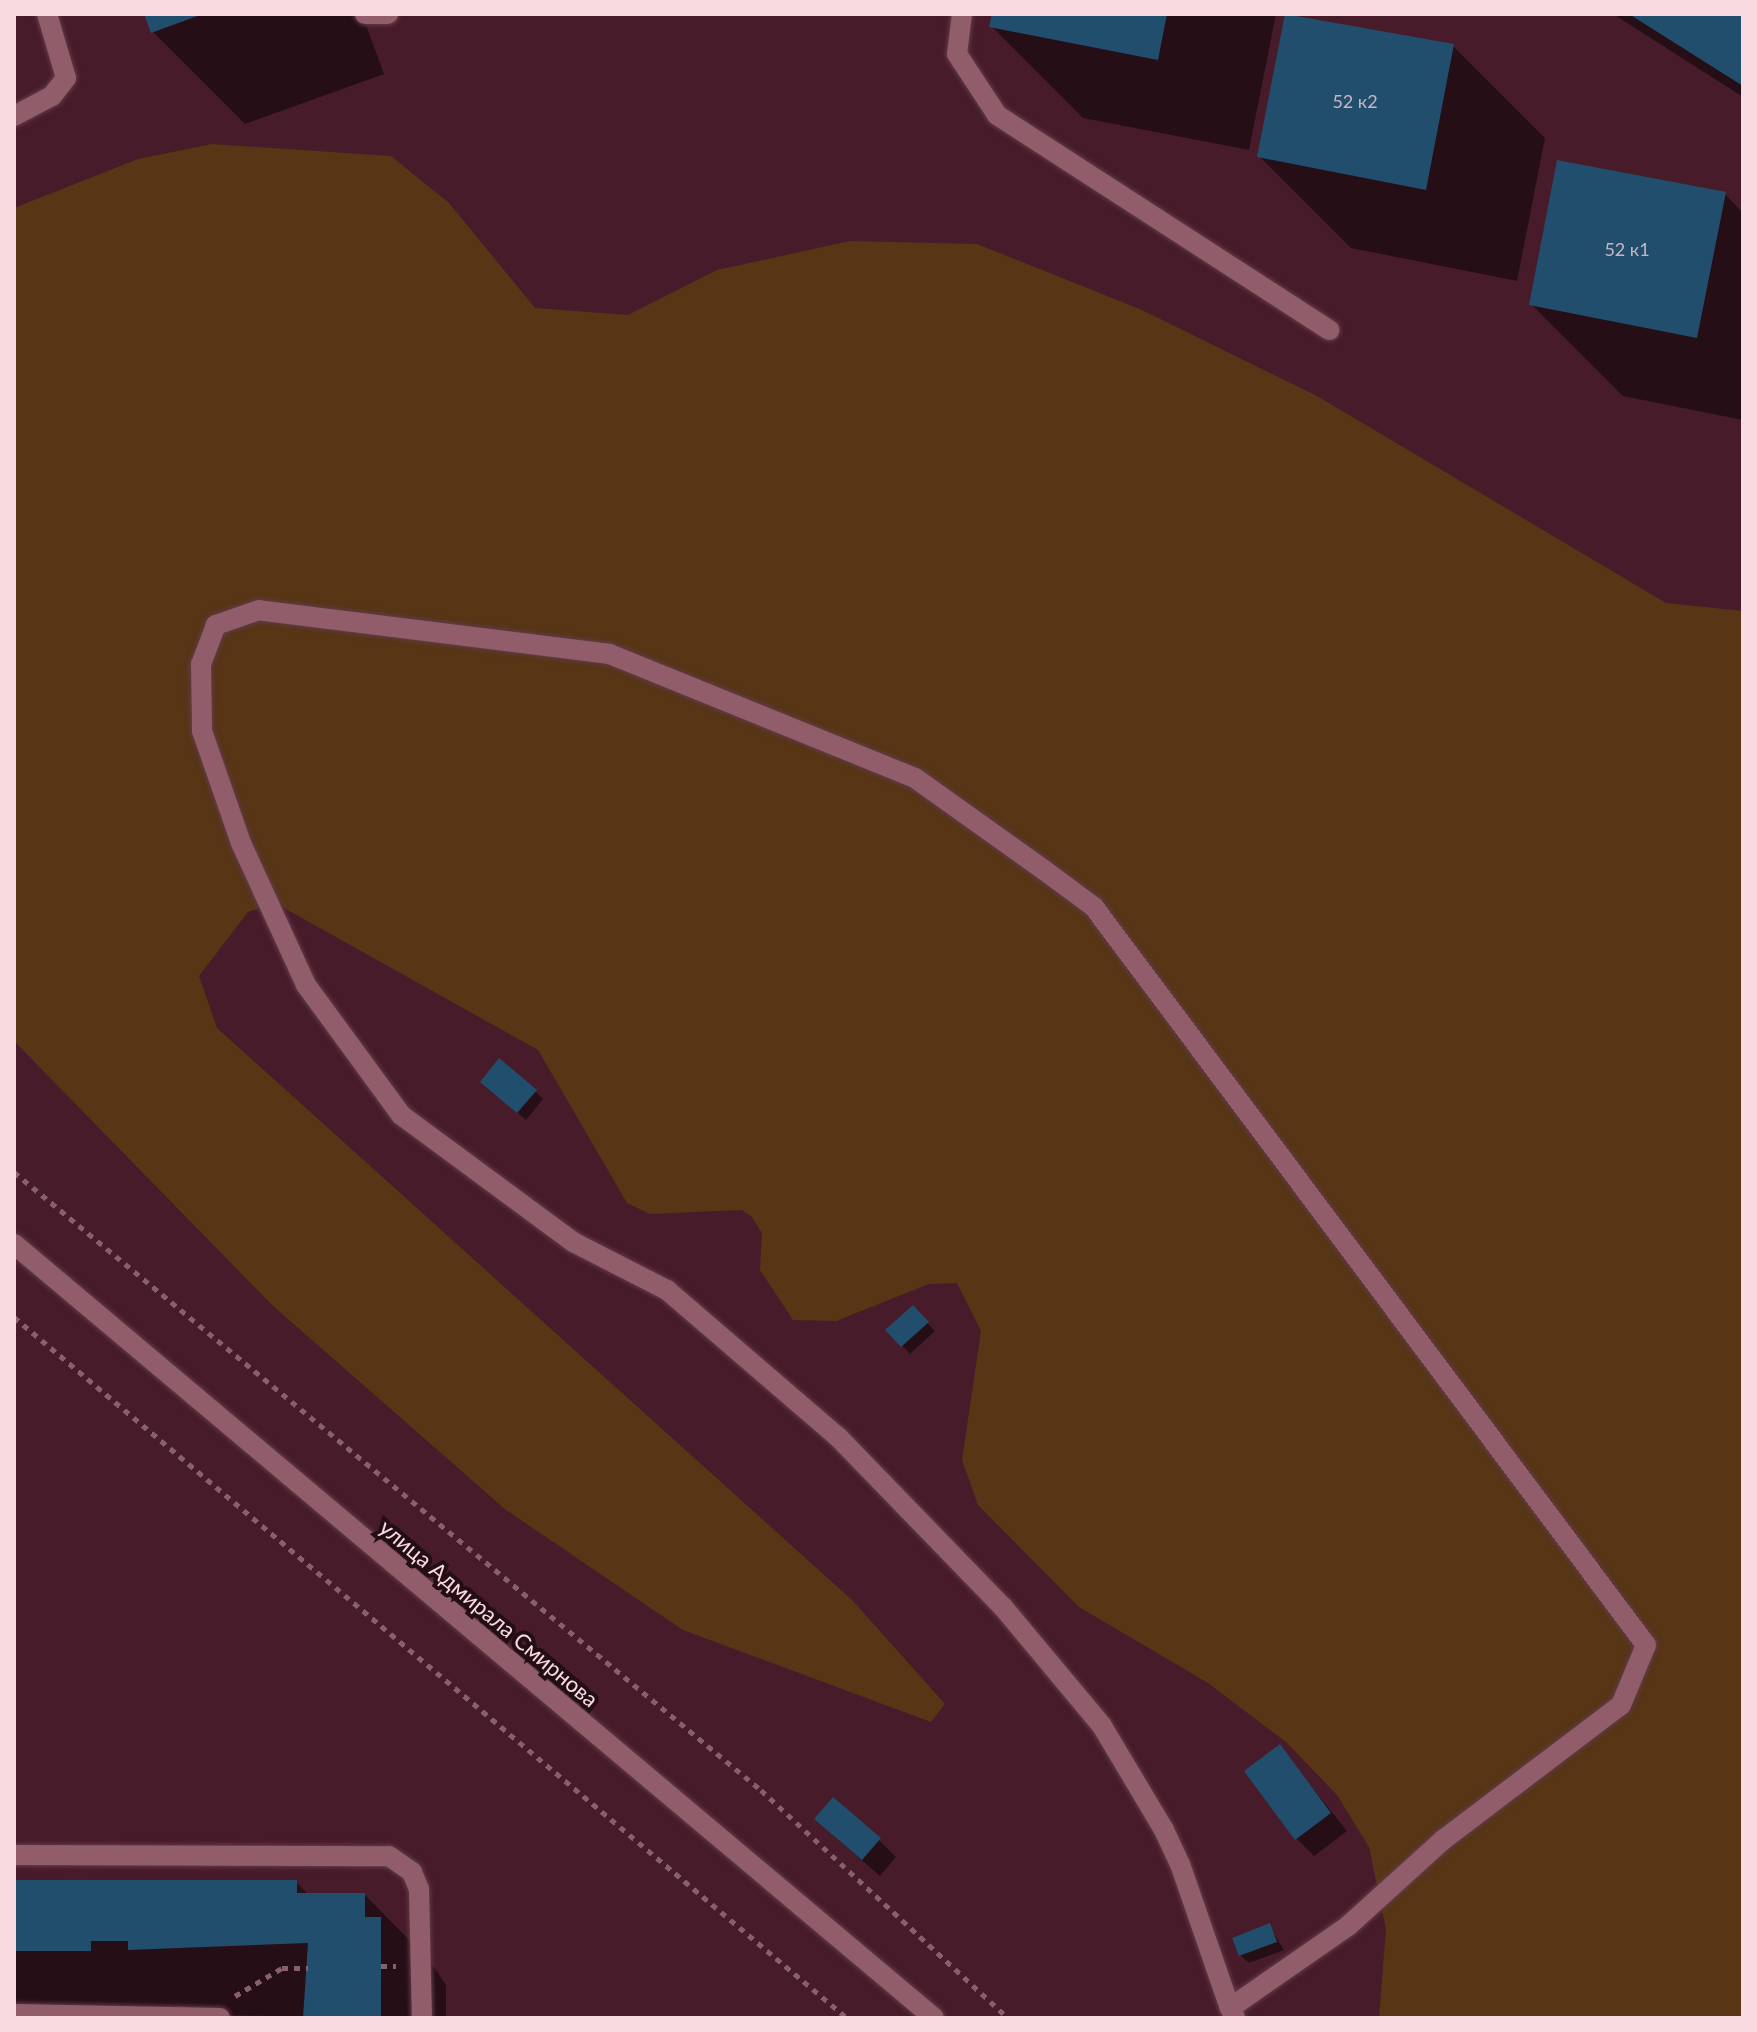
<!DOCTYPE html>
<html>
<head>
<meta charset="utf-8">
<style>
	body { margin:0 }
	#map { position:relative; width:1757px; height:2032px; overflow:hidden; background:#481b2a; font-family:Lato,sans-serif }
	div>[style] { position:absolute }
	.green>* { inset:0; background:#573515 }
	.shadow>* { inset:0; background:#0007 }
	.building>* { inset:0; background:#224e6d }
	.path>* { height:5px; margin-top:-2.5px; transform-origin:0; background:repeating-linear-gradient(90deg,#88606c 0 6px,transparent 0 12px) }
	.roads { filter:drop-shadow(0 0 2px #613b49) drop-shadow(0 0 2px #613b49) }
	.service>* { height:20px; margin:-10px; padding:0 10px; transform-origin:10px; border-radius:10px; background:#915d6b }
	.tertiary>* { height:20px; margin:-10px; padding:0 10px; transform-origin:10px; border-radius:10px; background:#915d6b }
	span { translate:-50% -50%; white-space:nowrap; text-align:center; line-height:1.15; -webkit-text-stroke:8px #220e14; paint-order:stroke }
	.number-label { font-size:18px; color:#c3b7c4 }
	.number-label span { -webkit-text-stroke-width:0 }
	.street-label { font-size:22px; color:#f9dae1 }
	.frame { position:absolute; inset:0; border:16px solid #f9dae1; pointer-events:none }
</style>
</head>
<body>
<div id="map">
	<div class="green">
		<div style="clip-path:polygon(212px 144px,391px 156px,449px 203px,535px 308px,628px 315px,717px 270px,850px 241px,977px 244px,1142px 310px,1317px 396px,1666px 603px,1743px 611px,1743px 2018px,1379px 2018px,1386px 1929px,1369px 1847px,1337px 1795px,1286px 1742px,1208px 1683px,1079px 1607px,978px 1505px,962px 1460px,981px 1331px,957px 1283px,929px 1284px,836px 1321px,793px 1320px,760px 1270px,762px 1233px,752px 1217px,742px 1210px,650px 1214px,627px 1203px,538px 1050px,275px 903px,248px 912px,199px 976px,217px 1028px,853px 1601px,945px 1704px,931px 1722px,683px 1630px,506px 1510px,272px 1305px,14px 1041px,14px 208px,138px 159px)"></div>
	</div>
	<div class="shadow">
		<div style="clip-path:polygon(146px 14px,362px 14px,384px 74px,245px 124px,153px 32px)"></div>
		<div style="clip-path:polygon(994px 14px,1276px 14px,1249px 150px,1083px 118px,991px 26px)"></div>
		<div style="clip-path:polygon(1613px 14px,1743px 14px,1743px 97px)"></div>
		<div style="clip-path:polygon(1453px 46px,1545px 138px,1517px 281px,1351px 248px,1259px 156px)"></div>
		<div style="clip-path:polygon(1725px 194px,1743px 213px,1743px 420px,1623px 396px,1531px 304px)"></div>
		<div style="clip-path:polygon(490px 1089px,535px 1091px,543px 1099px,526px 1120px)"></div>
		<div style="clip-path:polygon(913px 1308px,935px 1331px,910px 1354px,888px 1330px)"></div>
		<div style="clip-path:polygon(1280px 1747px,1347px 1831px,1314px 1856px,1297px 1839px)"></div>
		<div style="clip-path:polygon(834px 1836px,879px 1840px,896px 1857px,880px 1876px)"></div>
		<div style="clip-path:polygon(14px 1882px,296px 1882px,309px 1895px,365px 1895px,430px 1961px,446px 1985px,446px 2018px,196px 2015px,187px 2006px,156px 2006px,156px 2016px,14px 2018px)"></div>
		<div style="clip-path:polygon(1269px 1926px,1284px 1950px,1249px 1963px,1240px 1955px)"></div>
	</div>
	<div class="building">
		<div style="clip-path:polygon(144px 14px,203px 14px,151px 33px)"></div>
		<div style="clip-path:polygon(992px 14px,1167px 14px,1158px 60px,989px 27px)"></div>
		<div style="clip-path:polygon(1285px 14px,1454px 44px,1426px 190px,1257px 157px)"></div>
		<div style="clip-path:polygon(1629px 14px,1743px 14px,1743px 86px)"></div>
		<div style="clip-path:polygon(1557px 160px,1726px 192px,1697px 338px,1529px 305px)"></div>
		<div style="clip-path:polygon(499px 1058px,537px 1090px,517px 1113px,480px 1082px)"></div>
		<div style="clip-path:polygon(913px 1305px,929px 1322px,901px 1347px,885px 1330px)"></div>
		<div style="clip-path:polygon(1280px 1744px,1331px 1813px,1295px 1840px,1244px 1771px)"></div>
		<div style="clip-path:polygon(833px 1797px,881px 1838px,862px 1860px,814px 1819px)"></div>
		<div style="clip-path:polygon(14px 1880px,297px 1880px,297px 1893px,365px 1893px,365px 1917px,381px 1917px,381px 2018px,303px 2018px,308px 1943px,128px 1950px,128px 1941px,91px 1941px,91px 1951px,14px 1951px)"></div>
		<div style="clip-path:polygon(1270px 1923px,1277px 1942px,1239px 1956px,1232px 1938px)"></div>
	</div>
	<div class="path">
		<div style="left:14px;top:1172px;width:970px;rotate:39.6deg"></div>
		<div style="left:761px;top:1790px;width:336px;rotate:42.7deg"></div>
		<div style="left:14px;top:1317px;width:1089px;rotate:40.08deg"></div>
		<div style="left:381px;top:1966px;width:15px"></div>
		<div style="left:235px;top:1996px;width:55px;rotate:-30.8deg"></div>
		<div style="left:282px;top:1968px;width:26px"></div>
	</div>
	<div class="roads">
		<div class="service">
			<div style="left:365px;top:14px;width:23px"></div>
			<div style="left:962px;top:14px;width:40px;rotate:97.1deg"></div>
			<div style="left:957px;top:54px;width:73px;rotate:56.7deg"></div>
			<div style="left:997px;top:115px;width:396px;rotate:32.9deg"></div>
			<div style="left:14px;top:116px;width:43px;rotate:-27.8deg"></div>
			<div style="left:52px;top:96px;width:23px;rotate:-52deg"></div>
			<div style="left:66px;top:78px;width:67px;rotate:-106.5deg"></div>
			<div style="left:14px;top:1855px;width:375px;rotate:0.2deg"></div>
			<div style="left:389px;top:1856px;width:28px;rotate:35deg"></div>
			<div style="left:412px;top:1872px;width:18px;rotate:68deg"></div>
			<div style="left:419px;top:1889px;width:129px;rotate:88.7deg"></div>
			<div style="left:1230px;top:2008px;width:144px;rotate:-34.8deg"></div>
			<div style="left:1348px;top:1926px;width:128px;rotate:-42.2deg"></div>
			<div style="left:1443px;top:1840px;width:223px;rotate:-37.2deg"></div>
			<div style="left:1621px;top:1705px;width:65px;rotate:-67.4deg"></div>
			<div style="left:1646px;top:1645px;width:922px;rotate:-126.8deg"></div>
			<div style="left:1094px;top:907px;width:62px;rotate:-143.5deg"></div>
			<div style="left:1044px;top:870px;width:158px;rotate:-144.5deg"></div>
			<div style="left:915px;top:778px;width:329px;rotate:-157.9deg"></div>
			<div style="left:610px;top:654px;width:354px;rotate:-172.9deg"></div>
			<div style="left:259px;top:610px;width:46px;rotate:160.8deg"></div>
			<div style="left:216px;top:625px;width:42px;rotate:111deg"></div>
			<div style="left:201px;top:664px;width:67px;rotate:89.1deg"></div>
			<div style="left:202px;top:731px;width:119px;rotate:70.8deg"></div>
			<div style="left:241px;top:843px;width:156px;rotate:65.4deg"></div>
			<div style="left:306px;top:985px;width:161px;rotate:53.8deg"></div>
			<div style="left:401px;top:1115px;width:214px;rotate:36.4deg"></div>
			<div style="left:573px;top:1242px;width:106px;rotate:27.1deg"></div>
			<div style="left:667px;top:1290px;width:225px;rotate:40.7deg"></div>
			<div style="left:838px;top:1437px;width:237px;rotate:45.9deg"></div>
			<div style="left:1003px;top:1607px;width:155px;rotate:50.2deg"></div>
			<div style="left:1102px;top:1726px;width:121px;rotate:59.2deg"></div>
			<div style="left:1164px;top:1830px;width:38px;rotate:65deg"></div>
			<div style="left:1180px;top:1864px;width:152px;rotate:70.9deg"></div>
			<div style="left:1230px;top:2008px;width:11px;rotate:63deg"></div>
			<div style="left:14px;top:2014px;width:206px;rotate:1.1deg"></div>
		</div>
		<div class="tertiary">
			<div style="left:14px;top:1244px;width:1202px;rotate:40.07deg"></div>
		</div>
	</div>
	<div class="number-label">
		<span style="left:1355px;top:101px">52 к2</span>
		<span style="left:1627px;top:249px">52 к1</span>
	</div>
	<div class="street-label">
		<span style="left:489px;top:1613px;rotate:40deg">улица Адмирала Смирнова</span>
	</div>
	<div class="frame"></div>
</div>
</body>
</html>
